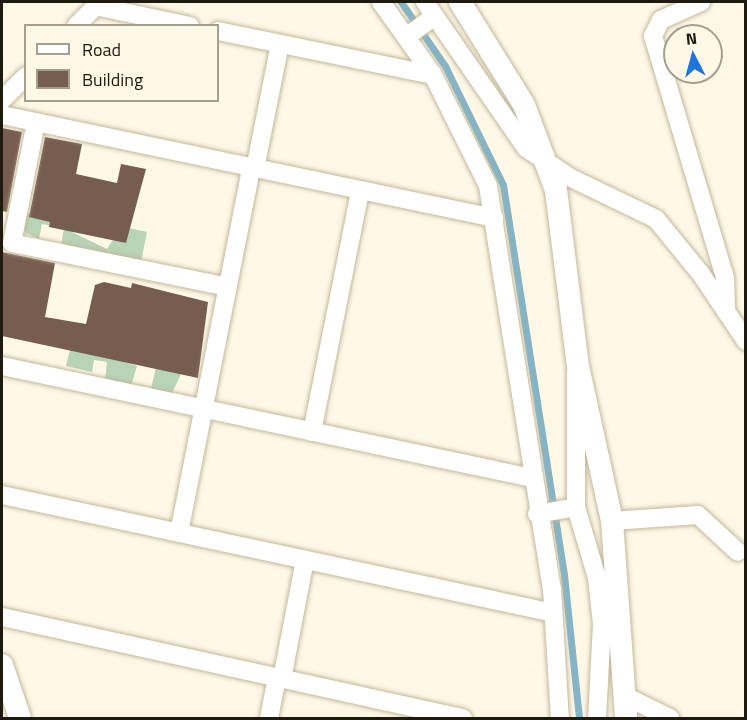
<!DOCTYPE html>
<html>
<head>
<meta charset="utf-8">
<style>
	body { margin:0 }
	#map { position:relative; width:747px; height:720px; overflow:hidden; background:#fff8e7; font-family:"Titillium Web",sans-serif }
	div>[style] { position:absolute }
	.green>* { inset:0; background:#b8d4b6 }
	.stream>* { height:7px; margin:-3.5px; padding:0 3.5px; transform-origin:3.5px; border-radius:3.5px; background:#84b4c5 }
	.building>* { inset:0; background:#775d4f }
	.roads { filter:drop-shadow(0 0 2px #c2b89b) drop-shadow(0 0 2px #c2b89b) }
	.minor>* { height:18px; margin:-9px; padding:0 9px; transform-origin:9px; border-radius:9px; background:#fff }
	.tertiary>* { height:22px; margin:-11px; padding:0 11px; transform-origin:11px; border-radius:11px; background:#fff }
	span { translate:-50% -50%; white-space:nowrap; text-align:center; line-height:1.15; -webkit-text-stroke:6px #fff8e7; paint-order:stroke }
	.frame { position:absolute; inset:0; border:3px solid #1e1a10; pointer-events:none }
	.legend { position:absolute; left:24px; top:24px; width:195px; height:78px; box-sizing:border-box; background:#fff8e7; border:2px solid #a59f91; margin:0; padding:8px 10px; list-style:none; font-size:18px; color:#1e1a10 }
	.legend li { display:flex; align-items:center; gap:12px; height:30px }
	.legend b { width:30px; border:2px solid #a59f91 }
	.north { position:absolute; left:663px; top:24px; width:60px; height:60px; box-sizing:border-box; background:#fff8e7; border:2px solid #a59f91; border-radius:50%; rotate:354deg; font-size:16px; font-weight:700; line-height:24px; text-align:center; color:#1e1a10 }
	.north::after { content:''; display:block; margin:auto; width:21px; height:27px; background:#1f73dd; clip-path:polygon(50% 0,100% 100%,50% 72%,0 100%) }
</style>
</head>
<body>
<div id="map">
	<div class="green">
		<div style="clip-path:polygon(78px 199px,72px 232px,107px 249px,113px 240px,126px 243px,129px 228px,147px 232px,141px 262px,61px 246px,64px 228px,42px 224px,39px 239px,24px 232px,26px 213px,40px 216px)"></div>
		<div style="clip-path:polygon(71px 345px,137px 366px,131px 386px,105px 380px,107px 362px,94px 360px,92px 372px,66px 366px)"></div>
		<div style="clip-path:polygon(156px 367px,181px 374px,172px 393px,151px 389px)"></div>
	</div>
	<div class="stream">
		<div style="left:401px;top:2px;width:78px;rotate:55.5deg"></div>
		<div style="left:445px;top:66px;width:132px;rotate:64deg"></div>
		<div style="left:503px;top:185px;width:395px;rotate:81.1deg"></div>
		<div style="left:564px;top:575px;width:144px;rotate:84deg"></div>
	</div>
	<div class="building">
		<div style="clip-path:polygon(2px 128px,22px 132px,7px 212px,2px 211px)"></div>
		<div style="clip-path:polygon(45px 137px,82px 144px,76px 174px,117px 183px,121px 164px,146px 169px,126px 243px,49px 227px,50px 222px,29px 217px)"></div>
		<div style="clip-path:polygon(2px 252px,55px 263px,45px 317px,86px 324px,95px 285px,104px 282px,131px 288px,132px 283px,208px 302px,198px 378px,2px 336px)"></div>
	</div>
	<div class="roads">
		<div class="minor">
			<div style="left:381px;top:2px;width:90px;rotate:54.5deg"></div>
			<div style="left:433px;top:75px;width:124px;rotate:63.6deg"></div>
			<div style="left:488px;top:186px;width:408px;rotate:81deg"></div>
			<div style="left:552px;top:589px;width:129px;rotate:86.5deg"></div>
			<div style="left:425px;top:2px;width:178px;rotate:55.3deg"></div>
			<div style="left:526px;top:148px;width:52px;rotate:34deg"></div>
			<div style="left:569px;top:177px;width:97px;rotate:25.8deg"></div>
			<div style="left:656px;top:219px;width:71px;rotate:50.7deg"></div>
			<div style="left:701px;top:274px;width:81px;rotate:56.1deg"></div>
			<div style="left:701px;top:2px;width:44px;rotate:155.8deg"></div>
			<div style="left:661px;top:20px;width:18px;rotate:117deg"></div>
			<div style="left:653px;top:36px;width:252px;rotate:73.4deg"></div>
			<div style="left:725px;top:278px;width:34px;rotate:88deg"></div>
			<div style="left:95px;top:6px;width:97px;rotate:11.9deg"></div>
			<div style="left:76px;top:26px;width:34px;rotate:-45deg"></div>
			<div style="left:218px;top:31px;width:219px;rotate:11.6deg"></div>
			<div style="left:406px;top:37px;width:27px;rotate:-36deg"></div>
			<div style="left:2px;top:100px;width:34px;rotate:-45deg"></div>
			<div style="left:2px;top:115px;width:503px;rotate:11.82deg"></div>
			<div style="left:36px;top:122px;width:123px;rotate:101.2deg"></div>
			<div style="left:12px;top:243px;width:220px;rotate:11.5deg"></div>
			<div style="left:255px;top:169px;width:127px;rotate:-78.7deg"></div>
			<div style="left:2px;top:366px;width:542px;rotate:11.93deg"></div>
			<div style="left:576px;top:373px;width:134px;rotate:90deg"></div>
			<div style="left:576px;top:507px;width:74px;rotate:73.5deg"></div>
			<div style="left:597px;top:578px;width:46px;rotate:83.8deg"></div>
			<div style="left:602px;top:624px;width:94px;rotate:93deg"></div>
			<div style="left:312px;top:432px;width:246px;rotate:-78.7deg"></div>
			<div style="left:2px;top:495px;width:564px;rotate:12.07deg"></div>
			<div style="left:537px;top:514px;width:40px;rotate:-10deg"></div>
			<div style="left:612px;top:521px;width:86px;rotate:-4deg"></div>
			<div style="left:698px;top:515px;width:54px;rotate:42.8deg"></div>
			<div style="left:179px;top:533px;width:372px;rotate:-78.8deg"></div>
			<div style="left:2px;top:617px;width:472px;rotate:12.4deg"></div>
			<div style="left:282px;top:679px;width:121px;rotate:-79.1deg"></div>
			<div style="left:627px;top:697px;width:48px;rotate:26deg"></div>
			<div style="left:269px;top:718px;width:41px;rotate:-78.7deg"></div>
		</div>
		<div class="tertiary">
			<div style="left:460px;top:2px;width:121px;rotate:58.1deg"></div>
			<div style="left:524px;top:105px;width:91px;rotate:69.4deg"></div>
			<div style="left:556px;top:190px;width:177px;rotate:82.9deg"></div>
			<div style="left:578px;top:366px;width:159px;rotate:77.6deg"></div>
			<div style="left:612px;top:521px;width:197px;rotate:85.9deg"></div>
			<div style="left:2px;top:665px;width:56px;rotate:71.2deg"></div>
		</div>
	</div>
	<div class="frame"></div>
	<ul class="legend">
	<li><b style="height:8px;background:#fff"></b>Road</li>
	<li><b style="height:16px;background:#775d4f"></b>Building</li>
	</ul>
	<div class="north">N</div>
</div>
</body>
</html>
